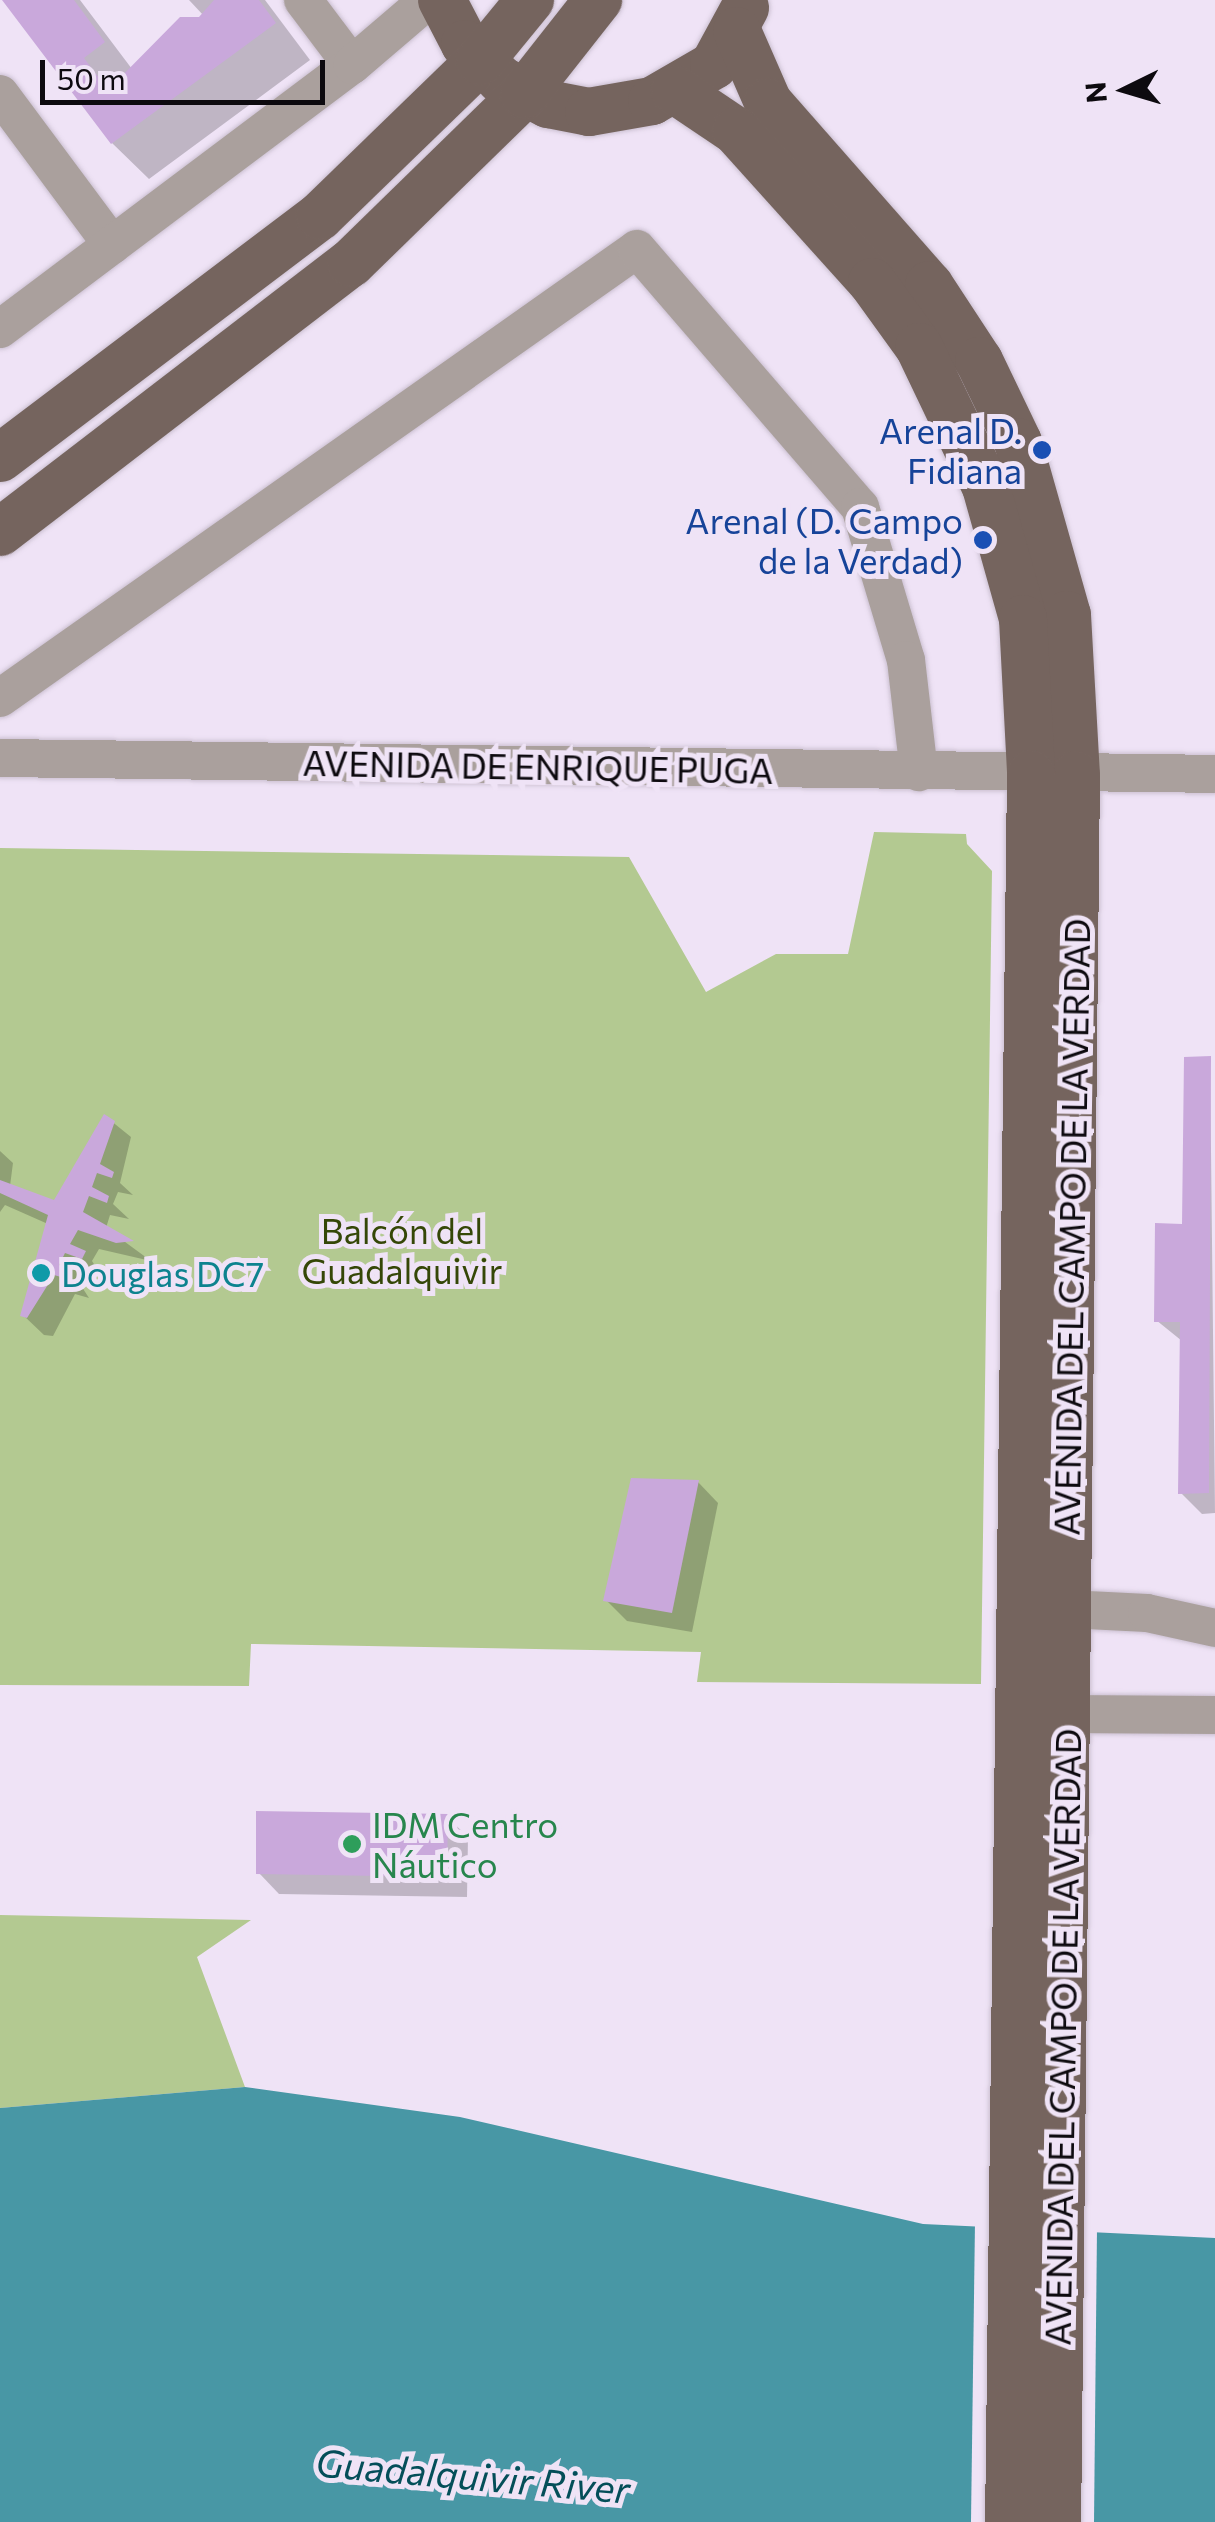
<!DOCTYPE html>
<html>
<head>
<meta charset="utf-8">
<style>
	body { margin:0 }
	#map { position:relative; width:1215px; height:2522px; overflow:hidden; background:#efe3f6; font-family:Commissioner,sans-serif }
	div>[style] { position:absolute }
	.green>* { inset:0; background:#b3c991 }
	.water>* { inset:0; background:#4897a5 }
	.pier>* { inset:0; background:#efe3f6 }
	.shadow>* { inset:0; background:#0003 }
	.building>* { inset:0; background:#c9a8db }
	.roads { filter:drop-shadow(0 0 2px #cbc0d1) drop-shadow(0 0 2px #cbc0d1) }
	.minor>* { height:38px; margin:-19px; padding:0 19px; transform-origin:19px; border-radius:19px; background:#aaa09d }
	.major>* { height:48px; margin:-24px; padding:0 24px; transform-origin:24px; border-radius:24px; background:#75645e }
	.dots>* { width:28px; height:28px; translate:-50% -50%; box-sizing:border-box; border:5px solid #efe3f6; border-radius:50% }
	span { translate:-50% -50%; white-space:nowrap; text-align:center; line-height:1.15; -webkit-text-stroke:10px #efe3f6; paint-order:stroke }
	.transit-label { font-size:35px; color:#164399 }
	.right { translate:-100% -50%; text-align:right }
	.street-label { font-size:35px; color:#0d0a0f }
	.park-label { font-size:35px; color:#354707 }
	.culture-label { font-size:35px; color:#0d838f }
	.left { translate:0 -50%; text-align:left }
	.leisure-label { font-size:35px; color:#27864d }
	.water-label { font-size:38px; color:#044e59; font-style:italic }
	.north { position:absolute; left:1075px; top:40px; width:100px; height:100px; -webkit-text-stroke:8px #efe3f6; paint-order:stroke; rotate:265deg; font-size:28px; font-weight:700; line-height:40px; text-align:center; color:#0d0a0f }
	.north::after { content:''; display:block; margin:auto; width:35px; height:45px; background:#0d0a0f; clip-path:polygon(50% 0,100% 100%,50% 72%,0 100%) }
	.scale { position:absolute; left:40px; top:60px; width:285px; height:45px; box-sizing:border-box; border:5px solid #0d0a0f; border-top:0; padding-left:12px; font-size:30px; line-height:35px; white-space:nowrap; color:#0d0a0f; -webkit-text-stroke:8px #efe3f6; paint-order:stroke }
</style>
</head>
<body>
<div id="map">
	<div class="green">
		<div style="clip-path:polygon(874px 832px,966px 834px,967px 844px,992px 871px,981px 1684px,697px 1682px,701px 1652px,251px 1644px,249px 1686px,0 1685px,0 848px,629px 857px,706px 992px,776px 954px,848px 954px)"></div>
		<div style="clip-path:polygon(0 1915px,251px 1920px,197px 1957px,245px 2087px,0 2108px)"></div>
	</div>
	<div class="water">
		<div style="clip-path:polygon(245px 2087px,460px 2117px,923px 2224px,1215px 2238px,1215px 2522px,0 2522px,0 2108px)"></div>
	</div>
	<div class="pier">
		<div style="clip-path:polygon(975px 2222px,1097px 2228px,1094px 2522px,971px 2522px)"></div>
	</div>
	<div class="shadow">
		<div style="clip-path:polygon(5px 0,80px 0,132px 69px,204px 16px,189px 0,265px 0,310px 60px,149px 179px,112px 143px)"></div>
		<div style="clip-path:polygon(1210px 1058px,1215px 1513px,1202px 1514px,1181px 1493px,1182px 1341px,1156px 1320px,1184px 1227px)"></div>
		<div style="clip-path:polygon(105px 1116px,131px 1137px,120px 1183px,133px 1195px,118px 1192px,113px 1204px,129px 1219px,110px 1215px,106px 1228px,151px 1261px,99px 1249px,92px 1261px,103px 1278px,86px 1272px,80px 1284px,89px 1298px,75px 1294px,53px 1336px,44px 1335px,23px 1315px,48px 1224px,5px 1205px,0 1212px,0 1151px,13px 1163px,10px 1186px,55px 1203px)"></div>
		<div style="clip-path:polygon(698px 1482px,718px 1503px,692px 1632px,627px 1621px,606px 1600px)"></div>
		<div style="clip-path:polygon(447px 1817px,468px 1837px,467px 1897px,279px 1894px,259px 1873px)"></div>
	</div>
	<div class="building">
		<div style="clip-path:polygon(2px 0,74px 0,105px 42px,84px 58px,108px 90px,180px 17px,199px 17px,214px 0,259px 0,276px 23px,111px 144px)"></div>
		<div style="clip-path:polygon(1211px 1056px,1209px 1493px,1178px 1494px,1180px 1322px,1154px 1322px,1155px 1223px,1182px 1224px,1184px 1057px)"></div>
		<div style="clip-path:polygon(104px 1114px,115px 1121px,100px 1164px,114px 1172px,112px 1178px,97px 1173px,92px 1187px,109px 1196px,107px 1203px,89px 1196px,83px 1212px,134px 1241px,116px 1243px,78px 1230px,70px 1244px,86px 1251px,82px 1259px,65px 1253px,59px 1265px,71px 1272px,68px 1279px,54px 1275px,27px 1318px,20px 1316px,48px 1215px,0 1193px,0 1180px,54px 1200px)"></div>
		<div style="clip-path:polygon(631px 1478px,699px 1480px,672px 1613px,603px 1601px)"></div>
		<div style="clip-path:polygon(256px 1811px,448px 1814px,447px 1877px,256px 1874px)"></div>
	</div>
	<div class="roads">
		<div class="minor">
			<div style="left:303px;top:0;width:81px;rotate:53deg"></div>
			<div style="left:0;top:94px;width:188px;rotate:53.4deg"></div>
			<div style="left:0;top:329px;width:440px;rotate:-36.9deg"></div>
			<div style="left:352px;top:65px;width:100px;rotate:-40.5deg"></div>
			<div style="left:0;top:698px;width:779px;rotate:-35.18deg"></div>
			<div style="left:637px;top:249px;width:341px;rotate:49.2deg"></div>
			<div style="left:860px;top:507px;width:160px;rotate:73.3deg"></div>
			<div style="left:906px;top:660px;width:113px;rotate:83.4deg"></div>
			<div style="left:0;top:758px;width:1215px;rotate:0.75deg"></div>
			<div style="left:1067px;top:1609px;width:80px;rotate:2.9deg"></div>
			<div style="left:1147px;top:1613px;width:70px;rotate:12.4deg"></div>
			<div style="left:1065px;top:1714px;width:150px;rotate:0.4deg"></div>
		</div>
		<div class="major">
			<div style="left:442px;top:0;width:50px;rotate:62.4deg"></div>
			<div style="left:465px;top:44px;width:51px;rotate:45deg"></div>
			<div style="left:501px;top:80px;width:53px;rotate:27.1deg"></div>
			<div style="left:548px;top:104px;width:42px;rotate:11deg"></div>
			<div style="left:589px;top:112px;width:64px;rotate:-9.9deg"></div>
			<div style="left:652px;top:101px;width:72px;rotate:-30.1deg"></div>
			<div style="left:714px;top:65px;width:65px;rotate:-61.5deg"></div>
			<div style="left:737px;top:31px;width:77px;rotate:66.4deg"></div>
			<div style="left:768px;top:102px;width:244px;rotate:48.7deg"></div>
			<div style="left:929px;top:285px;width:91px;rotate:56.7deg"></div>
			<div style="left:979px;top:361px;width:90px;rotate:64.3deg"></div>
			<div style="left:1018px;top:442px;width:180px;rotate:74.2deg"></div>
			<div style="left:1067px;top:615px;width:160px;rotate:86.8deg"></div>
			<div style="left:1076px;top:775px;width:1747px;rotate:90.62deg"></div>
			<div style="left:675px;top:90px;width:73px;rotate:33.9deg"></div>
			<div style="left:736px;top:131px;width:203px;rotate:48deg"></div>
			<div style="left:872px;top:282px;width:80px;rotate:54.1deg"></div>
			<div style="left:919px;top:347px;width:155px;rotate:64.4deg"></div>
			<div style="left:986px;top:487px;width:137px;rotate:74.3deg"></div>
			<div style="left:1023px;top:619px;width:155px;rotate:87deg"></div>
			<div style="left:1031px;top:774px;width:1748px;rotate:90.72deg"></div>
			<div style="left:0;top:458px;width:401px;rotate:-37.1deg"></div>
			<div style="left:320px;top:216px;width:223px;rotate:-44.1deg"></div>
			<div style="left:480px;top:61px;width:79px;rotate:-50.7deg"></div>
			<div style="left:0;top:532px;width:442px;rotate:-37.5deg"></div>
			<div style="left:351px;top:263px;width:242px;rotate:-44.3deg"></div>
			<div style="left:524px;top:94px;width:120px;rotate:-51.8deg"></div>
		</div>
	</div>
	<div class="dots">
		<div style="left:1042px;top:450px;background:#1a4fb4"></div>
		<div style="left:983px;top:540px;background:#1a4fb4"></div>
		<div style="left:41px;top:1273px;background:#0f9aa8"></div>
		<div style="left:352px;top:1844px;background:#2e9e5b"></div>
	</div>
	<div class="transit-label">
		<span class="right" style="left:1022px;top:450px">Arenal D.<br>Fidiana</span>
		<span class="right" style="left:963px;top:540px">Arenal (D. Campo<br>de la Verdad)</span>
	</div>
	<div class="street-label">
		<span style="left:538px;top:766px;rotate:1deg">AVENIDA DE ENRIQUE PUGA</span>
		<span style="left:1071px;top:1227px;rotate:-89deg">AVENIDA DEL CAMPO DE LA VERDAD</span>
		<span style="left:1062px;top:2037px;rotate:-89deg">AVENIDA DEL CAMPO DE LA VERDAD</span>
	</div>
	<div class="park-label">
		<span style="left:402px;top:1250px">Balcón del<br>Guadalquivir</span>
	</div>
	<div class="culture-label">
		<span class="left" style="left:61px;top:1273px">Douglas DC7</span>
	</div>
	<div class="leisure-label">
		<span class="left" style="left:372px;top:1844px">IDM Centro<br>Náutico</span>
	</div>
	<div class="water-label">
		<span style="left:473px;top:2475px;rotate:5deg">Guadalquivir River</span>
	</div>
	<div class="north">N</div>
	<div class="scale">50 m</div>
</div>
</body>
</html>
